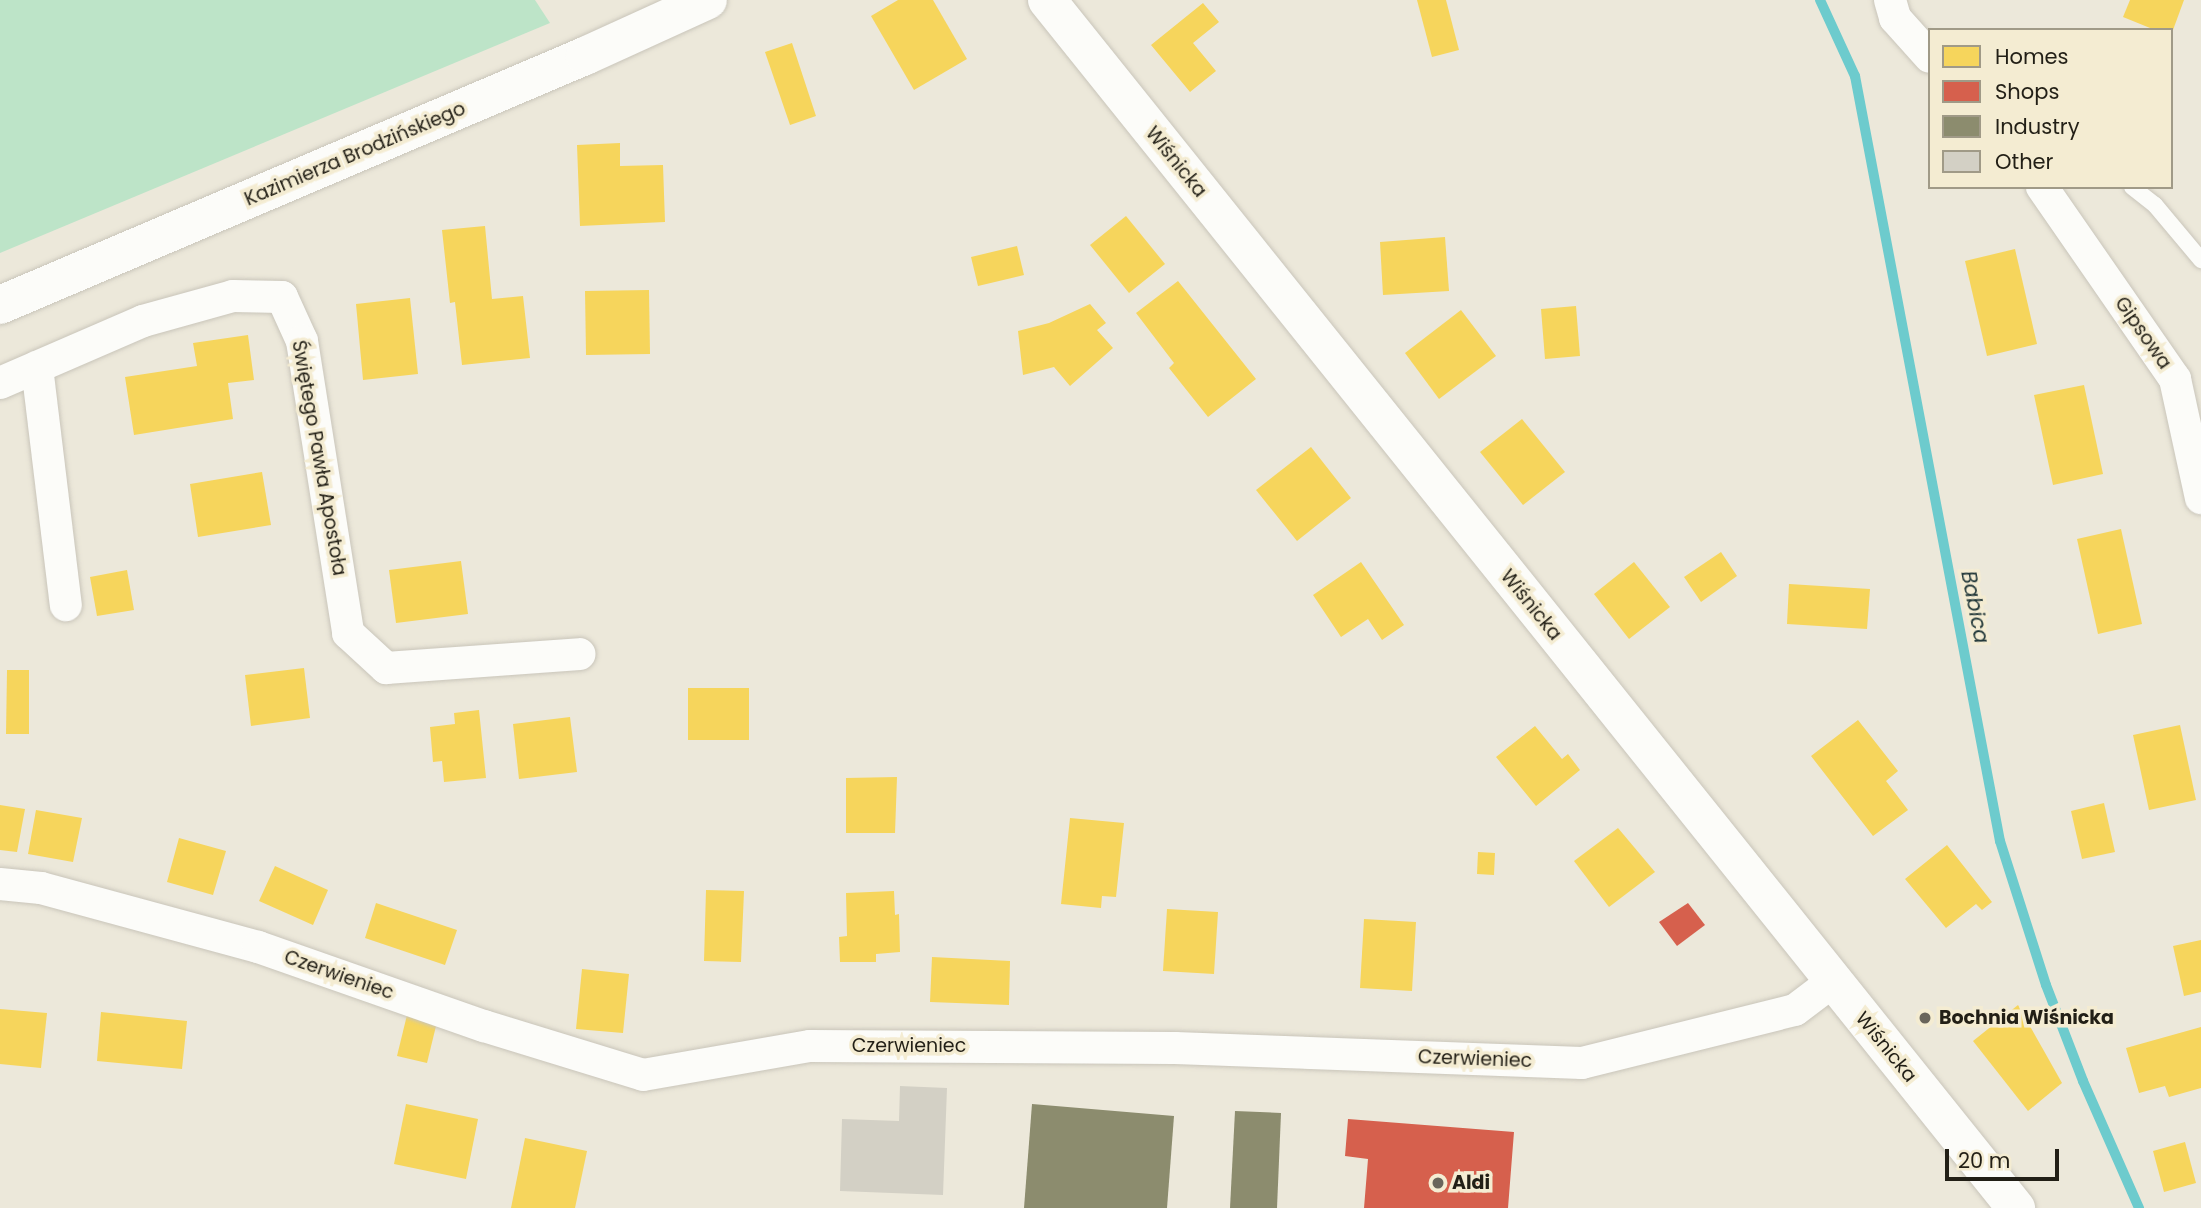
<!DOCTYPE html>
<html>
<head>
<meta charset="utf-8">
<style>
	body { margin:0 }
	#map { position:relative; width:2201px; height:1208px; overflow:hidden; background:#ece8da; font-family:Poppins,sans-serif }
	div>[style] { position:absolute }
	.green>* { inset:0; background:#bde4c8 }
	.homes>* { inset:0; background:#f6d55c }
	.shops>* { inset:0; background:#d6604d }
	.industry>* { inset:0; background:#8c8c6e }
	.stream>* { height:10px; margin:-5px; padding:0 5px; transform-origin:5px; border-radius:5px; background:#6dcbcd }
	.building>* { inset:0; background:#d3d0c5 }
	.roads { filter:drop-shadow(0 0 2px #c9c5ba) drop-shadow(0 0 2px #c9c5ba) }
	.lane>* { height:16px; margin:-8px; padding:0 8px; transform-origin:8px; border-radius:8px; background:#fcfcf9 }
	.street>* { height:32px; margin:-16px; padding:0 16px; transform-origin:16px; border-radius:16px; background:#fcfcf9 }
	.secondary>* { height:38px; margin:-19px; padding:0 19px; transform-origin:19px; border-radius:19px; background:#fcfcf9 }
	.dots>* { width:19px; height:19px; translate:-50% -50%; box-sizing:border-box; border:4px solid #f4ecd2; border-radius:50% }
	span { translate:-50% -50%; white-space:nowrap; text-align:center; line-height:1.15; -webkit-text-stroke:7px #f4ecd2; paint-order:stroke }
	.street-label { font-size:19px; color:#221f16 }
	.poi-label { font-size:19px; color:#221f16; font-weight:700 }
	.left { translate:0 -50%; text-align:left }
	.water-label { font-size:21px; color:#1f3537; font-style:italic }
	.legend { position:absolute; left:1928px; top:28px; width:245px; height:161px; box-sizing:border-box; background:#f4ecd2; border:2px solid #a09a87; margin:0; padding:9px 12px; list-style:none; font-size:21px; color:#221f16 }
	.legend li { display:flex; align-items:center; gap:14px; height:35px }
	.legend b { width:35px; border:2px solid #a09a87 }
	.scale { position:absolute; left:1945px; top:1149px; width:114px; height:32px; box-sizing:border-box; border:4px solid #221f16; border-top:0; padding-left:9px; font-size:21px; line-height:24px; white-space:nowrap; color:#221f16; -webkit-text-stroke:5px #f4ecd2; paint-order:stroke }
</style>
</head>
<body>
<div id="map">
	<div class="green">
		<div style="clip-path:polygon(0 0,535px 0,550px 23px,0 253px)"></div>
	</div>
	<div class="homes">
		<div style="clip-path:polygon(898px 0,933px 0,967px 59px,914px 90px,871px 16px)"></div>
		<div style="clip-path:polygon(1417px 0,1446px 0,1459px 50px,1432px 57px)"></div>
		<div style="clip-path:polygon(2130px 0,2184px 0,2173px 30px,2155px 30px,2123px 17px)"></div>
		<div style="clip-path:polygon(1203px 3px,1219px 22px,1193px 43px,1216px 71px,1190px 92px,1151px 45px)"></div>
		<div style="clip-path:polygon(792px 43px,816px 116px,790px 125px,765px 52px)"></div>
		<div style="clip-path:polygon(620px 143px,620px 166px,663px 165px,665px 222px,580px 226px,577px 145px)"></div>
		<div style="clip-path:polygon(1126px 216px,1165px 264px,1129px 293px,1090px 245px)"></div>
		<div style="clip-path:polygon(485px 226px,492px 299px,523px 296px,530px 358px,462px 365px,455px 302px,450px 303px,442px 230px)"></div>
		<div style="clip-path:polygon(1445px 237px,1449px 291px,1383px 295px,1380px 242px)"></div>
		<div style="clip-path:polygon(1017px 246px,1024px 275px,978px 286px,971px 257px)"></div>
		<div style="clip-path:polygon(2015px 249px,2037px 344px,1987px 356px,1965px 261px)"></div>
		<div style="clip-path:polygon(1178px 281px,1256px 379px,1208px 417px,1169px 368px,1174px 363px,1136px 313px)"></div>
		<div style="clip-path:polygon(649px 290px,650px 354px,586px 355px,585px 291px)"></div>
		<div style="clip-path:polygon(410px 298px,418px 374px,363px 380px,356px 304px)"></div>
		<div style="clip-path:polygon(1090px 304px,1106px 323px,1097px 330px,1113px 348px,1070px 386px,1054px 367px,1023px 375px,1018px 331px,1049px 323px)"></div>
		<div style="clip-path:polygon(1576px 306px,1580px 356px,1545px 359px,1541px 309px)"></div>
		<div style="clip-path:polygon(1461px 310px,1496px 356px,1439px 399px,1405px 353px)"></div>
		<div style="clip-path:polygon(248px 335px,254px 380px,228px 383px,233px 419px,134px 435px,125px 377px,197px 366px,193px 343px)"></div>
		<div style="clip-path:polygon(2084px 385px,2103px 474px,2053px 485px,2034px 395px)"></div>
		<div style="clip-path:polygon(1522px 419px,1565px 472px,1523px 505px,1480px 452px)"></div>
		<div style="clip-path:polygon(1311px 447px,1351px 498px,1297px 541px,1256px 490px)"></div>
		<div style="clip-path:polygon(262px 472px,271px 525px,198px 537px,190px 484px)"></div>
		<div style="clip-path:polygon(2121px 529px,2142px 624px,2098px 634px,2077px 539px)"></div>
		<div style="clip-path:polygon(1721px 552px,1737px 576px,1701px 602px,1684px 577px)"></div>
		<div style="clip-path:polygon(461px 561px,468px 614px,396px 623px,389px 570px)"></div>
		<div style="clip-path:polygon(1361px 562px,1404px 625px,1382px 640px,1368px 619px,1341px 637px,1313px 595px)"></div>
		<div style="clip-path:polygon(1634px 562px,1670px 607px,1629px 639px,1594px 594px)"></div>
		<div style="clip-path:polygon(127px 570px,134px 610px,97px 616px,90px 577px)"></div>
		<div style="clip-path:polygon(1789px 584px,1870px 589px,1867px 629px,1787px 624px)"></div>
		<div style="clip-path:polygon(304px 668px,310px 718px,251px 726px,245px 675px)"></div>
		<div style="clip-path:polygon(7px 670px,29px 670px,29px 734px,6px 734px)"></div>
		<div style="clip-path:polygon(688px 688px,749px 688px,749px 740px,688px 740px)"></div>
		<div style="clip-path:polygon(479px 710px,486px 778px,444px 782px,442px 761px,433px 762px,430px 727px,455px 724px,454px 713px)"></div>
		<div style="clip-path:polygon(570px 717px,577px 772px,519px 779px,513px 724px)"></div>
		<div style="clip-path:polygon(1858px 720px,1898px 771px,1886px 781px,1908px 810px,1873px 836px,1811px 756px)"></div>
		<div style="clip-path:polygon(2180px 725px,2196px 800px,2149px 810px,2133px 735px)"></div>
		<div style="clip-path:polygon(1535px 726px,1562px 759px,1568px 754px,1580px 770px,1536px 806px,1496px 757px)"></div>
		<div style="clip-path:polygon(897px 777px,895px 833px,846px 833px,846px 778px)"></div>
		<div style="clip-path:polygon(2104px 803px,2115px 852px,2082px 859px,2071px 811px)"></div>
		<div style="clip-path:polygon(0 805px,25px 809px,17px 852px,0 850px)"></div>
		<div style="clip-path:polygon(36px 810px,82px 818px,73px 862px,28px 854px)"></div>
		<div style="clip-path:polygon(1070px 818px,1124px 823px,1116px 897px,1102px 896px,1101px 908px,1061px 904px)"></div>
		<div style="clip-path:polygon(1618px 828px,1655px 872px,1609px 907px,1574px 861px)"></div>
		<div style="clip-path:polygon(179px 838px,226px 851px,213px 895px,167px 882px)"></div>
		<div style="clip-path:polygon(1947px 845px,1992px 902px,1982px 910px,1976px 904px,1946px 928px,1905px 879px)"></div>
		<div style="clip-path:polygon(1478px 852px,1495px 853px,1494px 875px,1477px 874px)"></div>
		<div style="clip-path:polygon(275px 866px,328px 890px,313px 925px,259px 901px)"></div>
		<div style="clip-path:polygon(706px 890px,744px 891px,741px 962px,704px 961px)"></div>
		<div style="clip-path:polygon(894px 891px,895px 915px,899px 914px,900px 952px,876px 954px,876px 962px,840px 962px,839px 937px,847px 936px,846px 893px)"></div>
		<div style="clip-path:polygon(376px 903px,457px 930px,445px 965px,365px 938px)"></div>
		<div style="clip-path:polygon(1167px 909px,1218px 912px,1214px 974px,1163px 971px)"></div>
		<div style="clip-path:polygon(1364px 919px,1416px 922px,1412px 991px,1360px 988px)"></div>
		<div style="clip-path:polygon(2201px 940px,2201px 992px,2184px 996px,2173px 946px)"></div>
		<div style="clip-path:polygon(932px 957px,1010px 961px,1009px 1005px,930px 1002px)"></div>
		<div style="clip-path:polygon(582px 969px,629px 974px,623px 1033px,576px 1029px)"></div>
		<div style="clip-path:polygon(2018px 1005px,2062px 1083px,2028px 1111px,1973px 1041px)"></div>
		<div style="clip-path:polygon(0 1009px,47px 1013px,41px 1068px,0 1064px)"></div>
		<div style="clip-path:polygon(101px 1012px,187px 1021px,182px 1069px,97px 1061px)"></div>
		<div style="clip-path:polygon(407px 1015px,437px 1022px,427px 1063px,397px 1056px)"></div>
		<div style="clip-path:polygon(2201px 1027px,2201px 1088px,2169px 1097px,2165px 1086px,2139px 1093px,2126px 1048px)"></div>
		<div style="clip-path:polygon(406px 1104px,478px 1119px,466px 1179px,394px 1164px)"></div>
		<div style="clip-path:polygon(525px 1138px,587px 1151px,575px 1208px,511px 1208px)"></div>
		<div style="clip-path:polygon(2185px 1142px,2196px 1183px,2164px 1192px,2153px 1151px)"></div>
	</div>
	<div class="shops">
		<div style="clip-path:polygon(1688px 903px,1705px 925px,1677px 946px,1659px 922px)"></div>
		<div style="clip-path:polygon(1348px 1119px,1514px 1132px,1508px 1208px,1364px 1208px,1368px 1159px,1345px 1156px)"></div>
	</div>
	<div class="industry">
		<div style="clip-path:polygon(1032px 1104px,1174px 1116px,1167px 1208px,1024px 1208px)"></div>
		<div style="clip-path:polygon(1235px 1111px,1281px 1113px,1277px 1208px,1230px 1208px)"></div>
	</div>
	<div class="stream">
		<div style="left:1820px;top:0;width:84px;rotate:65.3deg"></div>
		<div style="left:1855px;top:76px;width:779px;rotate:79.27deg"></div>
		<div style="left:2000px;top:841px;width:151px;rotate:72.3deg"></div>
		<div style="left:2046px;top:985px;width:103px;rotate:68.9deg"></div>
		<div style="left:2083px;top:1081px;width:139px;rotate:66.2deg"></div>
	</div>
	<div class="building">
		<div style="clip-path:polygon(900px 1086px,947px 1088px,943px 1195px,840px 1191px,842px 1119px,899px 1121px)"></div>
	</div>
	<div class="roads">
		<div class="lane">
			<div style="left:2132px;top:187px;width:29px;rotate:38deg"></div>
			<div style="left:2155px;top:205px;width:72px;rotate:50.1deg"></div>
		</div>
		<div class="street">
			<div style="left:1890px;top:0;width:19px;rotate:74deg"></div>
			<div style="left:1895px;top:18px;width:52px;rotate:48.1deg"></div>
			<div style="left:2042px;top:187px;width:234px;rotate:55.3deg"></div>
			<div style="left:2175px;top:379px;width:122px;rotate:77.7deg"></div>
			<div style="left:37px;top:367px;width:240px;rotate:83.1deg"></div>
			<div style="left:0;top:383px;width:156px;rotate:-23.4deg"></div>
			<div style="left:143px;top:321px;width:93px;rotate:-15.5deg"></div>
			<div style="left:233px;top:296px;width:49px;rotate:1.2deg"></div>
			<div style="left:282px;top:297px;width:48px;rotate:65.6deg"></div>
			<div style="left:302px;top:341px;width:296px;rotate:81deg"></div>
			<div style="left:348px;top:633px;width:52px;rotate:42.6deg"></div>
			<div style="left:386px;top:668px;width:194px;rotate:-4.1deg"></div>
			<div style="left:0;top:884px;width:41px;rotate:5.6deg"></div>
			<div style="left:41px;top:888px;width:225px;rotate:15.2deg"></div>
			<div style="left:258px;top:947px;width:239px;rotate:19.3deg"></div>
			<div style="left:484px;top:1026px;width:166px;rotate:17.1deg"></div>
			<div style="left:643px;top:1075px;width:169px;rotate:-9.9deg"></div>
			<div style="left:810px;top:1046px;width:365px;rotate:0.3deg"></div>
			<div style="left:1175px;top:1048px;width:407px;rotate:2.1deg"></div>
			<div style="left:1582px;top:1063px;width:219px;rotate:-14deg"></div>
			<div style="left:1795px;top:1010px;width:46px;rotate:-37.1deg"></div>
		</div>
		<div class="secondary">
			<div style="left:1047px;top:0;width:1549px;rotate:51.27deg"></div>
			<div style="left:0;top:305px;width:636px;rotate:-23.06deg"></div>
			<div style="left:585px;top:56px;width:135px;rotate:-24.5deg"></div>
		</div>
	</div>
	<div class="dots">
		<div style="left:1925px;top:1018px;background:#69655b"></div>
		<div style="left:1438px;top:1183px;background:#69655b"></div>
	</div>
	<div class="street-label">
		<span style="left:355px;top:154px;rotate:-23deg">Kazimierza Brodzińskiego</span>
		<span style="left:1176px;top:162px;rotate:51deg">Wiśnicka</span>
		<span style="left:2143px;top:333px;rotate:55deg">Gipsowa</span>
		<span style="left:319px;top:458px;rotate:80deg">Świętego Pawła Apostoła</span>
		<span style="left:1531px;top:605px;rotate:51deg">Wiśnicka</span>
		<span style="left:339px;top:975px;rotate:19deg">Czerwieniec</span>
		<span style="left:909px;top:1046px">Czerwieniec</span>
		<span style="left:1886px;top:1047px;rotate:51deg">Wiśnicka</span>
		<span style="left:1475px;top:1059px;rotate:2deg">Czerwieniec</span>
	</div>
	<div class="poi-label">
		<span class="left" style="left:1939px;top:1018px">Bochnia Wiśnicka</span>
		<span class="left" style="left:1452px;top:1183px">Aldi</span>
	</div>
	<div class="water-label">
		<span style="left:1975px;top:607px;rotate:79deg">Babica</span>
	</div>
	<ul class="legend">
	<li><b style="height:19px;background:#f6d55c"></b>Homes</li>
	<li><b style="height:19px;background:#d6604d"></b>Shops</li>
	<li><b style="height:19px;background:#8c8c6e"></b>Industry</li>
	<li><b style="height:19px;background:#d3d0c5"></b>Other</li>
	</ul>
	<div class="scale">20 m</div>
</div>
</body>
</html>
